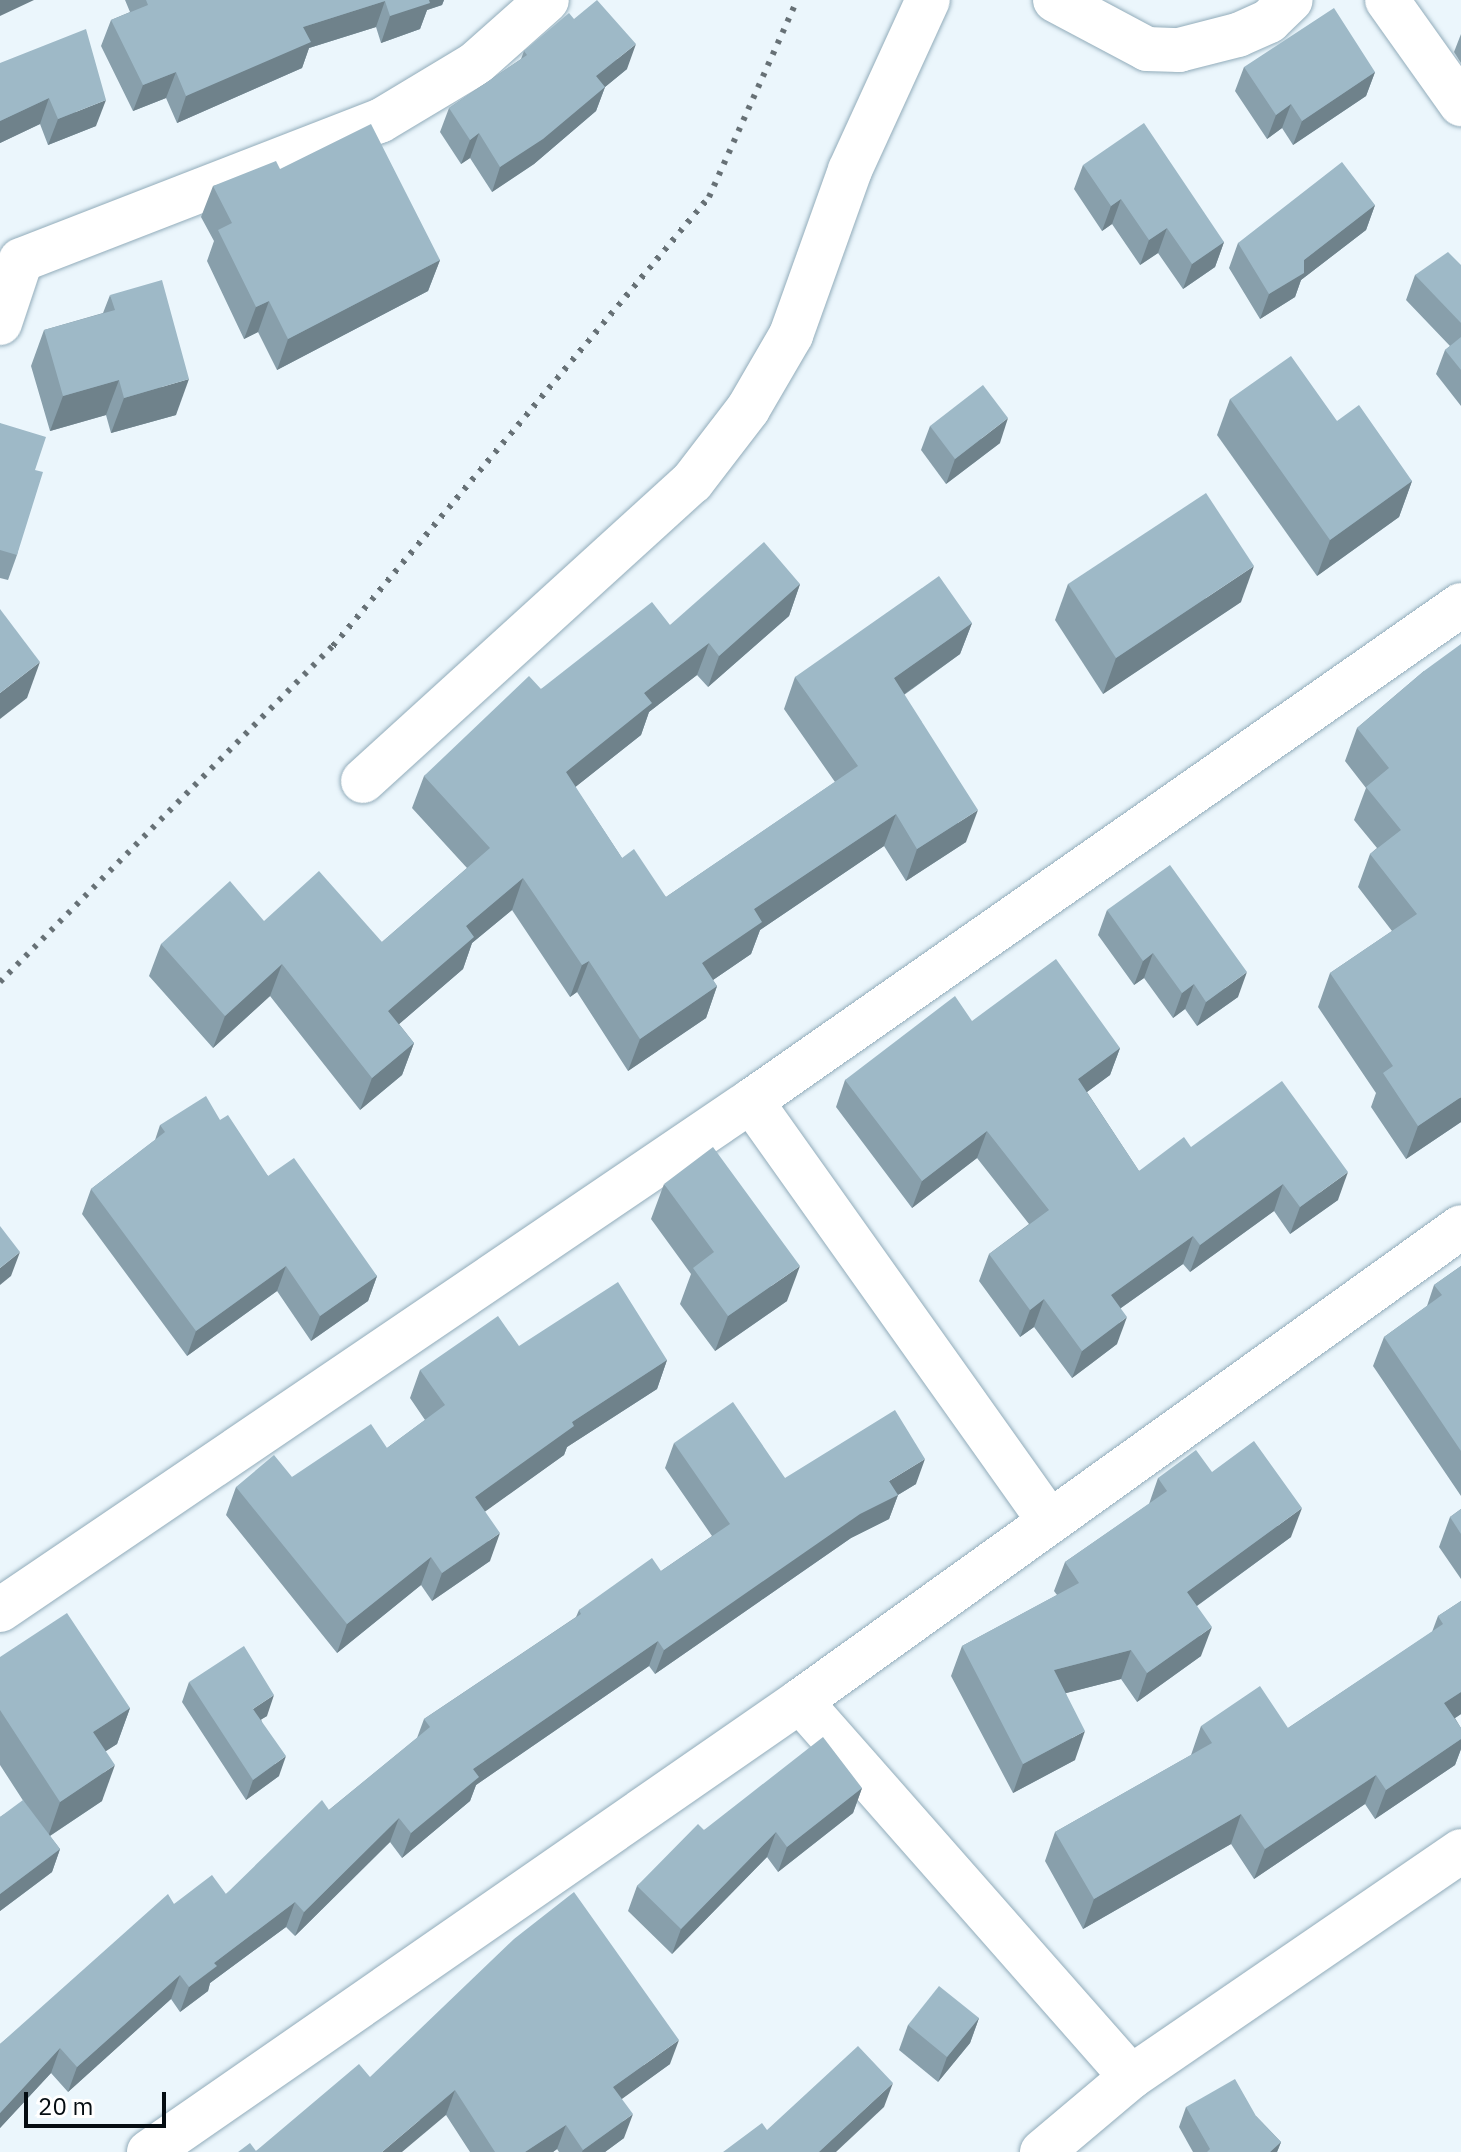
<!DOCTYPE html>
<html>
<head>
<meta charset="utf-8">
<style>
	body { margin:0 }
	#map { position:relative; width:1461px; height:2152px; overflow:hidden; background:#ebf6fc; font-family:"IBM Plex Sans",sans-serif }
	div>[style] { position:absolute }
	.roads { filter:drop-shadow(0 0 2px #92acba) drop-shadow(0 0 2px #92acba) }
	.minor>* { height:44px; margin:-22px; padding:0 22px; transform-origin:22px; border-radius:22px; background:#fff }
	.rail>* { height:6px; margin-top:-3px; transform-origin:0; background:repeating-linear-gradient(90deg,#667075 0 4px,transparent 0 12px) }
	.wall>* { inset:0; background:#889fab }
	.shaded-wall>* { inset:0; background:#6f828b }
	.building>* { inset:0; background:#9eb9c7 }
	span { translate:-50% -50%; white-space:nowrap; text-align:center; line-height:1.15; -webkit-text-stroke:8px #fff; paint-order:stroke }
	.scale { position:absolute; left:24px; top:2092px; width:142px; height:36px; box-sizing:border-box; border:4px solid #050d12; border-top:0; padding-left:10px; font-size:24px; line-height:28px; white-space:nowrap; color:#050d12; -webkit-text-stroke:6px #fff; paint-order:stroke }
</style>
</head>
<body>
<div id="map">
	<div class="roads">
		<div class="minor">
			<div style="left:1055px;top:0;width:104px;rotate:28deg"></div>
			<div style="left:1147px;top:49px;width:32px;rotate:2deg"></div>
			<div style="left:1179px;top:50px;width:61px;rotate:-14.3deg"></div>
			<div style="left:1238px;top:35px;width:34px;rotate:-24deg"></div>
			<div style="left:1269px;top:21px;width:30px;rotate:-44deg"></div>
			<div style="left:1387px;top:0;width:128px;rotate:54.6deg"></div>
			<div style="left:0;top:323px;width:66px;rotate:-71.6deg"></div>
			<div style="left:21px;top:260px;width:385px;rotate:-21.2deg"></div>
			<div style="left:380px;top:121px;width:111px;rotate:-31deg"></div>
			<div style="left:475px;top:64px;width:96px;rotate:-41.6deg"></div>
			<div style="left:363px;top:781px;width:445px;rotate:-42.3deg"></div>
			<div style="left:692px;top:482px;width:92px;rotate:-52.5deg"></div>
			<div style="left:748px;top:409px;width:86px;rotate:-59.8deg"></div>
			<div style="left:791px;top:335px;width:175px;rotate:-70.3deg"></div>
			<div style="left:850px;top:170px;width:187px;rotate:-65.4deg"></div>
			<div style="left:751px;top:1101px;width:516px;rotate:54.62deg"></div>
			<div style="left:0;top:1610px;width:907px;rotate:-34.13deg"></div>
			<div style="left:751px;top:1101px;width:866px;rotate:-34.94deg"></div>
			<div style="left:800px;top:1701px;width:501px;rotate:48.64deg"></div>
			<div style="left:149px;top:2152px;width:792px;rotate:-34.71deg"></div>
			<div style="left:800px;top:1701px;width:813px;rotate:-35.64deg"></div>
			<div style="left:1042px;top:2152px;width:116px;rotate:-40.1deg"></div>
			<div style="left:1131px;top:2077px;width:400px;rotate:-34.4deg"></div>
		</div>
	</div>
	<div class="rail">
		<div style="left:0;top:982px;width:473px;rotate:-45.3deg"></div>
		<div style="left:333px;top:646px;width:586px;rotate:-50.06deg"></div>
		<div style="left:709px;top:197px;width:216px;rotate:-65.9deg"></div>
	</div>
	<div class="wall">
		<div style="clip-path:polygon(125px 0,444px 0,442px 5px,427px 10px,420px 29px,381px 43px,376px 27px,309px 48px,302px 68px,177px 123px,166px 98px,133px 111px,101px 46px,111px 20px,130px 12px)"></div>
		<div style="clip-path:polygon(574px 19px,627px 69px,605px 87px,596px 111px,534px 164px,492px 192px,470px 158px,461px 164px,440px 132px,449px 108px,521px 59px,524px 51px)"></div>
		<div style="clip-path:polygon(1461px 34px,1461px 63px,1454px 52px)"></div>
		<div style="clip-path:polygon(0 63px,96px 126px,48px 145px,40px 124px,0 143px)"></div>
		<div style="clip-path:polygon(1244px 67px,1375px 72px,1366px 96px,1293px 145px,1282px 128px,1267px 139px,1235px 91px)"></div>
		<div style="clip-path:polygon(1083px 165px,1224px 242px,1215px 267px,1183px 289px,1158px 253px,1140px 265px,1112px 224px,1102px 231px,1074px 189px)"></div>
		<div style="clip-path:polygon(280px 169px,440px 260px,428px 291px,277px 370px,258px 332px,244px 339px,207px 261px,214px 241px,201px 217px,213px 186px)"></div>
		<div style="clip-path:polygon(1375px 205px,1366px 230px,1301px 280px,1295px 297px,1260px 319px,1229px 268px,1238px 243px)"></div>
		<div style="clip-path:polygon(1461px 265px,1461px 406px,1436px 374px,1445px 350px,1450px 346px,1406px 300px,1415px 275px)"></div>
		<div style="clip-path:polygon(110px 295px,176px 415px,111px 433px,106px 415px,50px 431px,31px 366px,44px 330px,103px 313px)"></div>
		<div style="clip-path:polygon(1230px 399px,1337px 421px,1412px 481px,1399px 517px,1317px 576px,1217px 435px)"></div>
		<div style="clip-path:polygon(0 423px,35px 470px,17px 555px,8px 580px,0 578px)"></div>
		<div style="clip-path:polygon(930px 426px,1000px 443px,946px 484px,921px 450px)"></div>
		<div style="clip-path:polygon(800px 584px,789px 616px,708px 687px,697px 675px,649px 712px,641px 735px,575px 787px,622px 858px,666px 897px,835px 782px,784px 709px,795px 677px,972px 623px,960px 654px,904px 695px,966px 842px,906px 881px,884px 846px,760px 930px,751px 954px,713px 980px,717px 986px,706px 1018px,628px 1071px,577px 992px,570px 997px,512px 910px,472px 943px,463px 969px,399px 1024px,414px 1043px,402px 1075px,360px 1110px,270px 996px,213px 1048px,149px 976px,161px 944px,264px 921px,382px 942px,467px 868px,412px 808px,424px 776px,541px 689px,670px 625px)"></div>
		<div style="clip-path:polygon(1068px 584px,1241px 602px,1103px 694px,1055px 620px)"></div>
		<div style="clip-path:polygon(1424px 671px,1461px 1122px,1406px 1159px,1371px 1107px,1376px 1093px,1318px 1007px,1330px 973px,1392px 931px,1358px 887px,1370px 854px,1377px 848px,1354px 820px,1366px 788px,1345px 761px,1357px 728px)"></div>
		<div style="clip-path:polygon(1107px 910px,1238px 997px,1197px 1026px,1185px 1009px,1173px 1018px,1144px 978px,1134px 985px,1098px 935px)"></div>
		<div style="clip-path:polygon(972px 1021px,1120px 1048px,1110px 1075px,1087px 1092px,1139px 1171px,1191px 1147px,1338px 1200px,1290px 1234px,1274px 1211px,1190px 1272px,1183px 1264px,1121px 1308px,1117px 1344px,1072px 1378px,1034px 1327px,1020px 1337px,979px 1281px,989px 1254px,1029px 1224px,977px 1158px,912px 1208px,836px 1107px,845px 1080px)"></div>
		<div style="clip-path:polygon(220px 1120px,268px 1176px,377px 1276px,368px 1301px,311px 1341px,277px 1291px,187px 1356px,82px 1214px,91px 1189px,155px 1140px,160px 1125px)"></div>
		<div style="clip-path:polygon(664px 1184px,787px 1301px,715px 1351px,680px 1304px,691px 1274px,651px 1219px)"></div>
		<div style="clip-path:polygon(1461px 1266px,1461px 1496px,1373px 1366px,1384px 1337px,1427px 1306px,1434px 1285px)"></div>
		<div style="clip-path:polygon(519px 1346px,667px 1360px,657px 1389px,567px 1447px,564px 1455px,485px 1511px,490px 1561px,432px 1601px,421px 1585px,337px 1653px,226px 1515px,236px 1487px,292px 1477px,387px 1448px,425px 1420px,410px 1398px,420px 1370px)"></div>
		<div style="clip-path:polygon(674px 1443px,785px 1478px,916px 1484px,898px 1495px,889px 1519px,851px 1538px,655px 1674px,649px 1666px,476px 1785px,470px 1801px,402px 1858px,390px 1842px,295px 1936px,286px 1927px,210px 1983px,208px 1991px,180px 2012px,171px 1999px,68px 2092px,51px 2073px,0 2128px,0 2044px,174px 1904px,226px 1894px,417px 1738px,424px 1719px,576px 1617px,579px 1610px,661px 1571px,712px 1536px,665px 1468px)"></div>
		<div style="clip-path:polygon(1212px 1472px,1291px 1537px,1197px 1606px,1201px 1656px,1137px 1702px,1121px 1679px,1066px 1693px,1075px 1760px,1013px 1793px,951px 1676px,962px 1646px,1057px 1595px,1054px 1591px,1065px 1562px,1149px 1504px,1158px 1478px)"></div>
		<div style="clip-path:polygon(1461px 1509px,1461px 1579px,1439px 1547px,1450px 1517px)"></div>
		<div style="clip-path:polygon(1461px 1601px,1461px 1714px,1455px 1718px,1461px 1728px,1461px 1749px,1455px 1765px,1375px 1819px,1365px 1804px,1254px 1879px,1231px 1844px,1083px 1929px,1045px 1861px,1055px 1832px,1191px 1755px,1201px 1726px,1288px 1728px,1432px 1632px,1438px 1616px)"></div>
		<div style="clip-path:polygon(0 1657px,130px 1708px,117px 1744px,105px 1751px,102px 1801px,50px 1836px,60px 1849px,52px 1872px,0 1911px,0 1817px,24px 1802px,0 1765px)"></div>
		<div style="clip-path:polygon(189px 1682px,267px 1716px,261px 1719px,279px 1776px,246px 1800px,182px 1702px)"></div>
		<div style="clip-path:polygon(862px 1788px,853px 1813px,778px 1872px,767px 1857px,672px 1954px,628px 1911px,637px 1886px,704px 1830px)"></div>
		<div style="clip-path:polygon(979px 2018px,970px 2043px,938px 2082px,899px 2050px,908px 2025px)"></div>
		<div style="clip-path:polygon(670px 2064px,621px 2099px,624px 2138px,605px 2152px,559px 2152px,557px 2149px,553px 2152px,470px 2152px,446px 2115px,256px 2151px,370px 2077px)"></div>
		<div style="clip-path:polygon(1186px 2107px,1256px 2116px,1281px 2142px,1277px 2152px,1193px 2152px,1179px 2127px)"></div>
	</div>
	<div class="shaded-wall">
		<div style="clip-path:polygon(0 0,34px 0,0 16px)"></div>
		<div style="clip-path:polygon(420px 0,444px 0,442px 5px,427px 10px,420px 29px,381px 43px,390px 16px)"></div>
		<div style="clip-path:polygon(385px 1px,376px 27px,309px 48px,302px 68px,177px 123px,186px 96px,303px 27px)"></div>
		<div style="clip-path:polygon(636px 44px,627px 69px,605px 87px,596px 111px,534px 164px,492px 192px,500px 167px,596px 76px)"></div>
		<div style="clip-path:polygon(176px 72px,166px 98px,133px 111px,143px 85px)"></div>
		<div style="clip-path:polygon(1375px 72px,1366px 96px,1293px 145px,1302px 121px)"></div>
		<div style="clip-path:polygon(49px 98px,40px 124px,0 143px,0 121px)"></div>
		<div style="clip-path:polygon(106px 100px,96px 126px,48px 145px,58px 119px)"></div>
		<div style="clip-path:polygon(1291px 104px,1282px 128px,1267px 139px,1276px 115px)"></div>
		<div style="clip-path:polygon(479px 133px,470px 158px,461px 164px,470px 140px)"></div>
		<div style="clip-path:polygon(1121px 199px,1112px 224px,1102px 231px,1111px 206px)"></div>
		<div style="clip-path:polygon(1375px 205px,1366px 230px,1301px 280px,1295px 297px,1260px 319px,1269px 294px,1304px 260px)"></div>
		<div style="clip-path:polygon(1167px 228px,1158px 253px,1140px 265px,1149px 240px)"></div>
		<div style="clip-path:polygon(1224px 242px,1215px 267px,1183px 289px,1192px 264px)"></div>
		<div style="clip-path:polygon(440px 260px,428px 291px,277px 370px,288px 339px)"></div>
		<div style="clip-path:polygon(269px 301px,258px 332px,244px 339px,256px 307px)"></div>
		<div style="clip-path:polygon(189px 379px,176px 415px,111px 433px,124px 398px)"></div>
		<div style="clip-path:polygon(119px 380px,106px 415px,50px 431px,63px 396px)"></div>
		<div style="clip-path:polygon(1008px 418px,1000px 443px,946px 484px,955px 459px)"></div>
		<div style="clip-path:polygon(1412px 481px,1399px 517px,1317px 576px,1330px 540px)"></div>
		<div style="clip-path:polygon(1254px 566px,1241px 602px,1103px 694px,1116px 658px)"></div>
		<div style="clip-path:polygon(800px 584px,789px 616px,708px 687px,719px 656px)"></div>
		<div style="clip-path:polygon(972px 623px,960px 654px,882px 710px,894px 678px)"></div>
		<div style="clip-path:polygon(709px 643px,697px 675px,649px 712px,641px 735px,554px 804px,566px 772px,644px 693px)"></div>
		<div style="clip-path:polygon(40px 662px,27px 698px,0 719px,0 693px)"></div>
		<div style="clip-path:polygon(978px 810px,966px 842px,906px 881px,917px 849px)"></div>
		<div style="clip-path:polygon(896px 814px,884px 846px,760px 930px,751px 954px,691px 995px,702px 963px,754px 909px)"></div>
		<div style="clip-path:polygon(523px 878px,512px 910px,472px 943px,463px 969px,377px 1043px,388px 1011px,466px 926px)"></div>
		<div style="clip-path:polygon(1153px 953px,1144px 978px,1134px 985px,1143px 961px)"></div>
		<div style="clip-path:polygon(589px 961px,577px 992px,570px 997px,582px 965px)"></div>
		<div style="clip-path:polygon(282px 964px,270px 996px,213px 1048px,225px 1016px)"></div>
		<div style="clip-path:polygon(1247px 972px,1238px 997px,1197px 1026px,1206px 1002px)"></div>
		<div style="clip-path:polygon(1194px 984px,1185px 1009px,1173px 1018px,1182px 993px)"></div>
		<div style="clip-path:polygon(717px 986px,706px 1018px,628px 1071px,640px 1039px)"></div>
		<div style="clip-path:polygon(414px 1043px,402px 1075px,360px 1110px,372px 1078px)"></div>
		<div style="clip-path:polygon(1120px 1048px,1110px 1075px,1068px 1106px,1078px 1079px)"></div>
		<div style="clip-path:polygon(1461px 1097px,1461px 1122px,1406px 1159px,1418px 1126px)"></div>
		<div style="clip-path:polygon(987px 1131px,977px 1158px,912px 1208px,922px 1181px)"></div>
		<div style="clip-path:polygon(1348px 1172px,1338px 1200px,1290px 1234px,1300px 1207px)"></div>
		<div style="clip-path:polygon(1283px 1184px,1274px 1211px,1190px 1272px,1200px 1245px)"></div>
		<div style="clip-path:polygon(1193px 1236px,1183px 1264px,1101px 1322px,1111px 1295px)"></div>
		<div style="clip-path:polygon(20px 1252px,11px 1276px,0 1285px,0 1268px)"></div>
		<div style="clip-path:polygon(286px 1266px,277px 1291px,187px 1356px,196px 1331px)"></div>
		<div style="clip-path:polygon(800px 1266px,787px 1301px,715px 1351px,728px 1316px)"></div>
		<div style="clip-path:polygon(377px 1276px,368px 1301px,311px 1341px,320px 1316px)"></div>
		<div style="clip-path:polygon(1044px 1299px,1034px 1327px,1020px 1337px,1030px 1310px)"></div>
		<div style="clip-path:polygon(1127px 1317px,1117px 1344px,1072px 1378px,1082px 1351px)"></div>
		<div style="clip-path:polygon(667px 1360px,657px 1389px,567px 1447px,564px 1455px,465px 1526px,475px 1497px,572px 1422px)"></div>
		<div style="clip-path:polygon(925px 1459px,916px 1484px,896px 1496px,898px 1495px,889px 1519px,851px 1538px,655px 1674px,664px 1650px,889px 1481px)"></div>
		<div style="clip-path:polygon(1302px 1508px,1291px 1537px,1176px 1621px,1187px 1592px)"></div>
		<div style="clip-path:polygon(500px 1533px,490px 1561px,432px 1601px,442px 1573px)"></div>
		<div style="clip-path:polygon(431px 1557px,421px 1585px,337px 1653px,347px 1624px)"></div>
		<div style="clip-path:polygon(1212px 1627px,1201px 1656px,1137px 1702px,1147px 1673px)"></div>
		<div style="clip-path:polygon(658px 1641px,649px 1666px,476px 1785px,470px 1801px,402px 1858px,411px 1833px,473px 1769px)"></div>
		<div style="clip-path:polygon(1131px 1650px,1121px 1679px,1043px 1699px,1054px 1670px)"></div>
		<div style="clip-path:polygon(1461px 1692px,1461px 1714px,1434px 1732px,1444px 1703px)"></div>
		<div style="clip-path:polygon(274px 1695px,267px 1716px,246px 1729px,253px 1709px)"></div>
		<div style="clip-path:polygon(130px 1708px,117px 1744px,80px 1768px,93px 1732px)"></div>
		<div style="clip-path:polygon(1085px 1731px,1075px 1760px,1013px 1793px,1023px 1764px)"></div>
		<div style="clip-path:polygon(1461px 1739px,1461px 1749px,1455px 1765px,1375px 1819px,1386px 1790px)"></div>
		<div style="clip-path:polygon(286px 1756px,279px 1776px,246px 1800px,253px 1780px)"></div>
		<div style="clip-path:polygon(115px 1765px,102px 1801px,48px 1837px,60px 1802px)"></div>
		<div style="clip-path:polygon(1376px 1775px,1365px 1804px,1254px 1879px,1265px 1849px)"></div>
		<div style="clip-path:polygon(862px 1788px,853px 1813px,778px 1872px,787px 1847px)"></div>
		<div style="clip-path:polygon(1241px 1814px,1231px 1844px,1083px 1929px,1094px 1899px)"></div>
		<div style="clip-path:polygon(399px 1818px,390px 1842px,295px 1936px,304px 1912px)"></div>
		<div style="clip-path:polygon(776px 1832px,767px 1857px,672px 1954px,681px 1929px)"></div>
		<div style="clip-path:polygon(60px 1849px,52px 1872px,0 1911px,0 1894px)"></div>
		<div style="clip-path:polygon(295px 1902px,286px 1927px,210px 1983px,208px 1991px,180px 2012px,189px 1987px,214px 1963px)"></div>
		<div style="clip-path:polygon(180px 1975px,171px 1999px,68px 2092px,77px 2067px)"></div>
		<div style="clip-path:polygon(979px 2018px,970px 2043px,938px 2082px,947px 2057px)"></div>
		<div style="clip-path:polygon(679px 2040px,670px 2064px,604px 2112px,613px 2087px)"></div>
		<div style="clip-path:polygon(60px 2048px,51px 2073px,0 2128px,0 2113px)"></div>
		<div style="clip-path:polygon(893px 2083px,884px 2107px,836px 2152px,818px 2152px)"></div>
		<div style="clip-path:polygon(455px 2090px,446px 2115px,402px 2152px,382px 2152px)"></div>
		<div style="clip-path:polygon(633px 2114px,624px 2138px,605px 2152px,582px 2152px,583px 2150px)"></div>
		<div style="clip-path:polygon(566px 2125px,557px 2149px,553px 2152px,525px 2152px)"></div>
		<div style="clip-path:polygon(1281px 2142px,1277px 2152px,1270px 2152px)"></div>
	</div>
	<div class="building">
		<div style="clip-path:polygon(146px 0,429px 0,430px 3px,390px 16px,385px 1px,303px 27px,311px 42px,186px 96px,176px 72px,143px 85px,111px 20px,148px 5px)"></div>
		<div style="clip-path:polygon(597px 0,636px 44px,596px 76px,605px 87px,543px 139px,500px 167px,479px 133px,470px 140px,449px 108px,527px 55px,524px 51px,569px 13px,574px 19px)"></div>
		<div style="clip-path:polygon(1334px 8px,1375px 72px,1302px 121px,1291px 104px,1276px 115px,1244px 67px)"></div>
		<div style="clip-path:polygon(86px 29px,106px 100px,58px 119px,49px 98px,0 121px,0 63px)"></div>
		<div style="clip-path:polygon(1144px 123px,1224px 242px,1192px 264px,1167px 228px,1149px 240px,1121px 199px,1111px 206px,1083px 165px)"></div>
		<div style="clip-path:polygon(371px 124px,440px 260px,288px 339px,269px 301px,256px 307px,218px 230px,232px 223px,213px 186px,276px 161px,280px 169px)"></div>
		<div style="clip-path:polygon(1342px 162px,1375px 205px,1304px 260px,1304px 273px,1269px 294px,1238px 243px)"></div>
		<div style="clip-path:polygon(1448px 252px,1461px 265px,1461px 323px,1415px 275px)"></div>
		<div style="clip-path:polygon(162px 280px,189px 379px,124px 398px,119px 380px,63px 396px,44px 330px,115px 310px,110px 295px)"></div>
		<div style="clip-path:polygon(1461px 337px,1461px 370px,1445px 350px)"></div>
		<div style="clip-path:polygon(1291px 356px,1337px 421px,1359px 405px,1412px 481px,1330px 540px,1230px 399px)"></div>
		<div style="clip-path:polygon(983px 385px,1008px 418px,955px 459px,930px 426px)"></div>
		<div style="clip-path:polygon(0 423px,46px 437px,35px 470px,43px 472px,17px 555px,0 550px)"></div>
		<div style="clip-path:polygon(1206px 493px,1254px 566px,1116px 658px,1068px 584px)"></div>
		<div style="clip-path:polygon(764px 542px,800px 584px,719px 656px,709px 643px,644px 693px,652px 703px,566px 772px,622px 858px,634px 849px,666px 897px,858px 766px,795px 677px,939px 576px,972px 623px,894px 678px,978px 810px,917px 849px,896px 814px,754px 909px,762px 922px,702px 963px,717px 986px,640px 1039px,589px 961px,582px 965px,523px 878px,466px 926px,474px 937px,388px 1011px,414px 1043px,372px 1078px,282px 964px,225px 1016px,161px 944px,230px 881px,264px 921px,319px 871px,382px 942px,490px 848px,424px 776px,529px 676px,541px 689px,652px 602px,670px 625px)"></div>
		<div style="clip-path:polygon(0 609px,40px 662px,0 693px)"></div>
		<div style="clip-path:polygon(1461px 644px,1461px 1097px,1418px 1126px,1383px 1073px,1393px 1066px,1330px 973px,1417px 914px,1370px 854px,1401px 830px,1366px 787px,1389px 768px,1357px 728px,1424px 671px)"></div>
		<div style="clip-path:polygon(1170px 865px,1247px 972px,1206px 1002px,1194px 984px,1182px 993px,1153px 953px,1143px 961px,1107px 910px)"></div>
		<div style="clip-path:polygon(1056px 959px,1120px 1048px,1078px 1079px,1139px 1171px,1184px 1137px,1191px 1147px,1282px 1081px,1348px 1172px,1300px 1207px,1283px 1184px,1200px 1245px,1193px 1236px,1111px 1295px,1127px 1317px,1082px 1351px,1044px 1299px,1030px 1310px,989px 1254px,1049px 1210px,987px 1131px,922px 1181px,845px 1080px,955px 996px,972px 1021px)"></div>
		<div style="clip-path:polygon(206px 1096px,220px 1120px,228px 1115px,268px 1176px,294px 1158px,377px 1276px,320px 1316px,286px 1266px,196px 1331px,91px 1189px,165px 1132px,160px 1125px)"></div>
		<div style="clip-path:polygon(713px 1147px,800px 1266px,728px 1316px,693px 1268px,714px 1252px,664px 1184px)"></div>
		<div style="clip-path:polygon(0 1226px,20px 1252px,0 1268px)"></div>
		<div style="clip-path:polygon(1461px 1266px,1461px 1451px,1384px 1337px,1442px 1295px,1434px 1285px)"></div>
		<div style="clip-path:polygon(618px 1282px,667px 1360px,572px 1422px,574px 1426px,475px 1497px,500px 1533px,442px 1573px,431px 1557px,347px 1624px,236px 1487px,274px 1455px,292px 1477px,371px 1424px,387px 1448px,445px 1405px,420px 1370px,498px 1316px,519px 1346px)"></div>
		<div style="clip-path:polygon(733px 1402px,785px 1478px,895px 1410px,925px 1459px,889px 1481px,898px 1495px,860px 1514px,664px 1650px,658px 1641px,473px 1769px,479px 1777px,411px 1833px,399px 1818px,304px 1912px,295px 1902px,214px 1963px,217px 1966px,189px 1987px,180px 1975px,77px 2067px,60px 2048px,0 2113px,0 2044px,168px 1894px,174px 1904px,212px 1875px,226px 1894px,322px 1800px,329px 1810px,430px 1727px,424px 1719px,581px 1614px,579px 1610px,652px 1558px,661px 1571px,730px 1524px,674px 1443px)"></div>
		<div style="clip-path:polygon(1254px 1441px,1302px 1508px,1187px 1592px,1212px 1627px,1147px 1673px,1131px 1650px,1054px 1670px,1085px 1731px,1023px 1764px,962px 1646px,1079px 1583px,1065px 1562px,1167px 1491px,1158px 1478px,1196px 1450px,1212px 1472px)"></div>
		<div style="clip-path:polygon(1461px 1509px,1461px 1534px,1450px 1517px)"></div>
		<div style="clip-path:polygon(1461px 1601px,1461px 1692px,1444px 1703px,1461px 1728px,1461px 1739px,1386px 1790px,1376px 1775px,1265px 1849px,1241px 1814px,1094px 1899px,1055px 1832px,1212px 1743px,1201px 1726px,1260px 1686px,1288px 1728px,1443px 1624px,1438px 1616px)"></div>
		<div style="clip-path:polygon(67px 1613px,130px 1708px,93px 1732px,115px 1765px,60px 1802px,0 1710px,0 1657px)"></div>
		<div style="clip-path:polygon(244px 1646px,274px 1695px,253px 1709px,286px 1756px,253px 1780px,189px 1682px)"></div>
		<div style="clip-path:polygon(823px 1737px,862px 1788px,787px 1847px,776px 1832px,681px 1929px,637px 1886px,698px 1824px,704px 1830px)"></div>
		<div style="clip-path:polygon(23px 1800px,60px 1849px,0 1894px,0 1817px)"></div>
		<div style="clip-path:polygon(574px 1892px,679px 2040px,613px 2087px,633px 2114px,583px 2150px,566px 2125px,525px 2152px,495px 2152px,455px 2090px,382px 2152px,238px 2152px,250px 2143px,256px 2151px,359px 2064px,370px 2077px,514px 1939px)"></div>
		<div style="clip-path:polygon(939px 1986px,979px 2018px,947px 2057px,908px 2025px)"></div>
		<div style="clip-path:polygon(858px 2046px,893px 2083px,819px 2152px,723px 2152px,762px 2123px,767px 2130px)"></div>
		<div style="clip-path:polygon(1235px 2079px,1256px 2116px,1281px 2142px,1270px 2152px,1207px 2152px,1210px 2149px,1186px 2107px)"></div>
	</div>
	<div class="scale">20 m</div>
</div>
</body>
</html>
